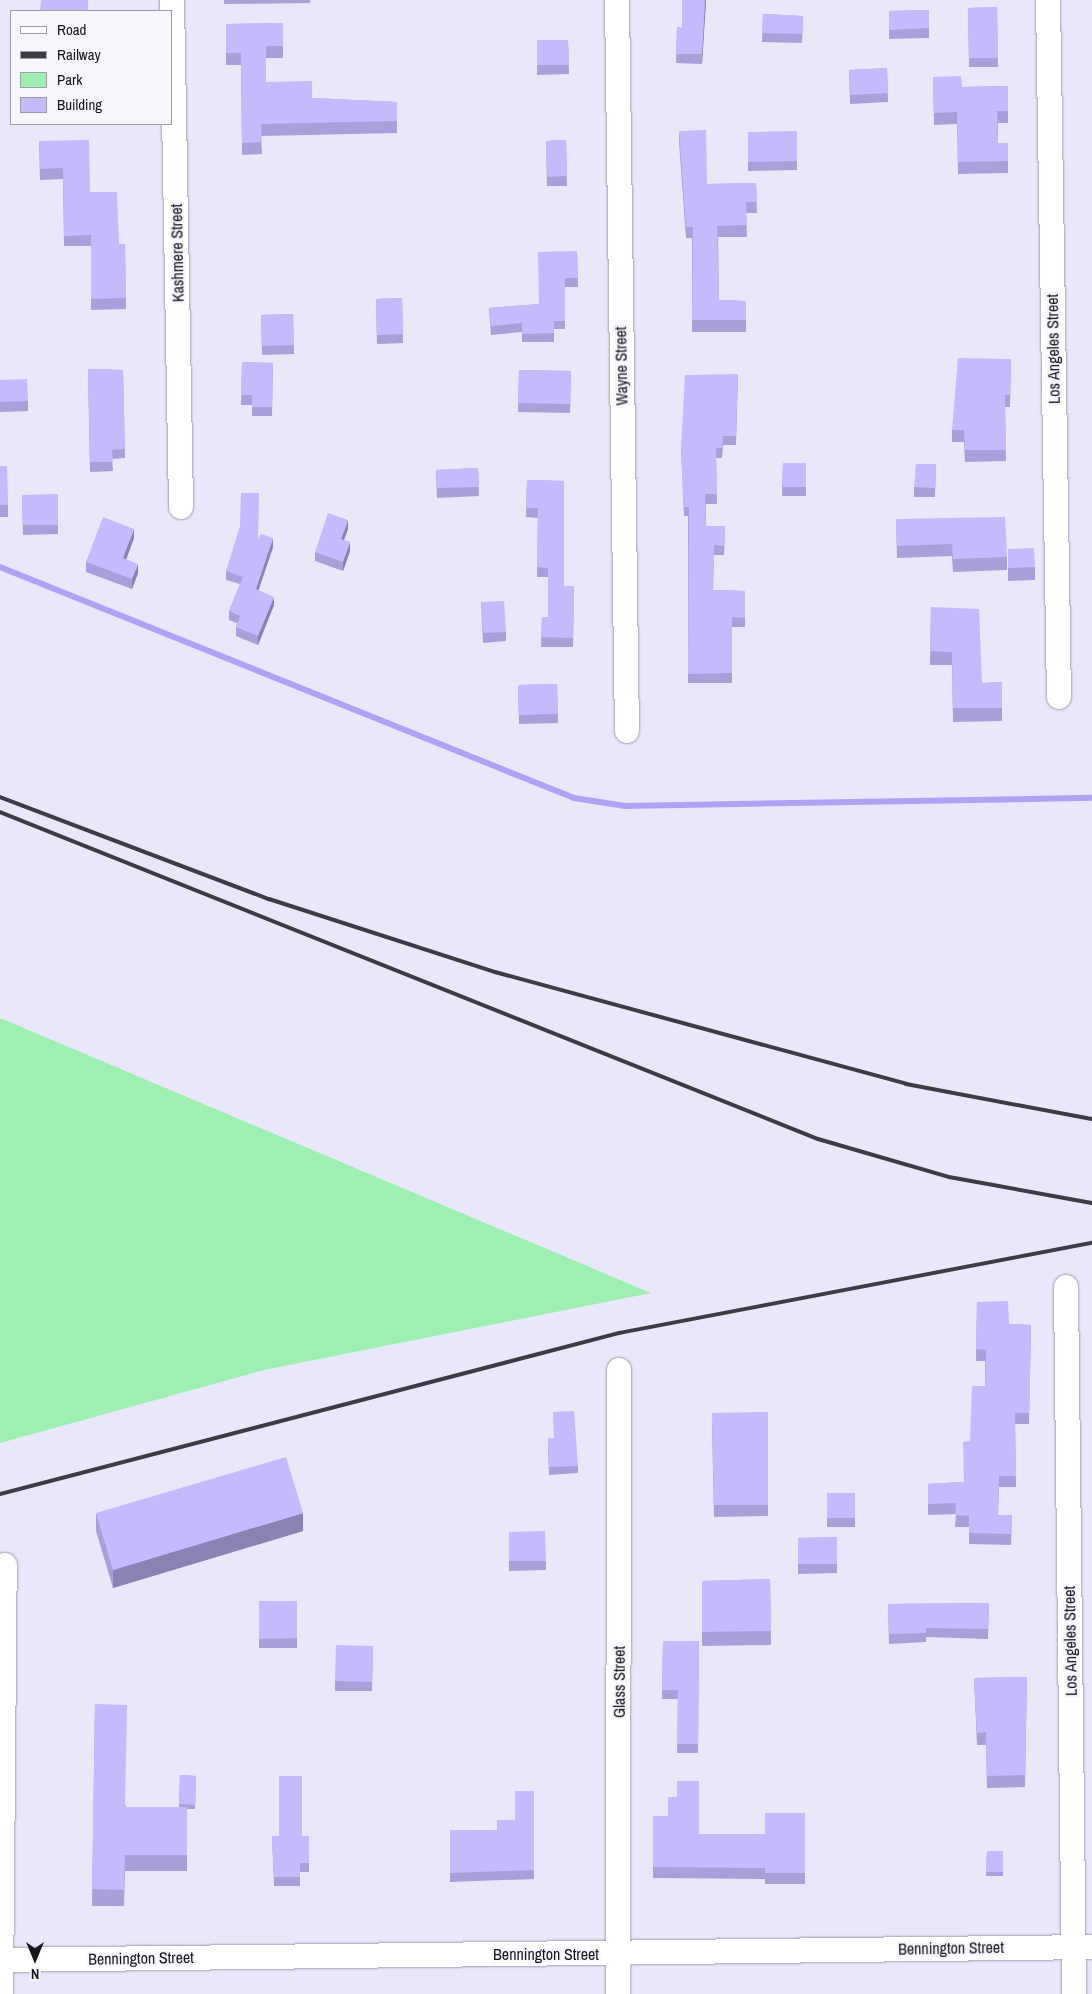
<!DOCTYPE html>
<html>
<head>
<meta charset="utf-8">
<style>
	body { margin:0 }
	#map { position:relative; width:1092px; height:1994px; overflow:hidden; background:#e9e7fa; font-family:"Archivo Narrow",sans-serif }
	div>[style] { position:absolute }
	.green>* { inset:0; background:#9eefb1 }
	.stream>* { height:6px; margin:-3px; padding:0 3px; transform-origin:3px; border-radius:3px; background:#afa2f5 }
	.roads { filter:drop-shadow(0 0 1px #9f9dae) drop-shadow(0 0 1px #9f9dae) }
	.minor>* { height:24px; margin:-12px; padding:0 12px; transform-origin:12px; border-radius:12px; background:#fff }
	.rail>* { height:4px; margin:-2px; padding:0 2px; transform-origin:2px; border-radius:2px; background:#3d3b45 }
	.wall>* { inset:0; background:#a9a0da }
	.shaded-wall>* { inset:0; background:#8982b2 }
	.building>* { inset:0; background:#c4bafe }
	span { translate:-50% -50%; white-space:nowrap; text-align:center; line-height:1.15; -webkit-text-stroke:5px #f7f6fd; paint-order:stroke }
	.street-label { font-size:16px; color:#17161d }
	.legend { position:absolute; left:10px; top:10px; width:162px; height:115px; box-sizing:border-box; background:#f7f6fd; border:1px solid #9d9ca3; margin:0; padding:6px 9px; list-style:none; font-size:15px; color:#17161d }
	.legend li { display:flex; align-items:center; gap:10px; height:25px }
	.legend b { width:25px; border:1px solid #9d9ca3 }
	.north { position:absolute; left:10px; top:1934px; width:50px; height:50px; -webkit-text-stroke:4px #f7f6fd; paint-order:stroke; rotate:180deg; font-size:14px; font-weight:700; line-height:20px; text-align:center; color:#17161d }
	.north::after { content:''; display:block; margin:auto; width:18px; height:22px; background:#17161d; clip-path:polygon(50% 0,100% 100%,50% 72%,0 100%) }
</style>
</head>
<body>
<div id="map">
	<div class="green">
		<div style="clip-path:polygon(0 1018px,651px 1293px,264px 1370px,0 1443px)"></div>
	</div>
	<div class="stream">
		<div style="left:0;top:567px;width:619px;rotate:21.92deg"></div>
		<div style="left:574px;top:798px;width:52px;rotate:8.9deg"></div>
		<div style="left:625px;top:806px;width:467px;rotate:-1deg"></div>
	</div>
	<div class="roads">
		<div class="minor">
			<div style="left:172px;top:0;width:507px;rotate:88.98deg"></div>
			<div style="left:617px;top:0;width:731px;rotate:89.22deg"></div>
			<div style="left:1048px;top:0;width:697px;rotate:89.1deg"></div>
			<div style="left:1066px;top:1287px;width:707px;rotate:89.35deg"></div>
			<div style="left:0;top:1960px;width:1092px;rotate:-0.68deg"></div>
			<div style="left:1px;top:1994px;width:429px;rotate:-89.5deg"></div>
			<div style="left:618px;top:1994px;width:624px;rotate:-89.91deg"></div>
		</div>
	</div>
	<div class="rail">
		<div style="left:0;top:797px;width:288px;rotate:20.8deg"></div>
		<div style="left:269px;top:899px;width:237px;rotate:17.9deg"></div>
		<div style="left:495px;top:972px;width:426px;rotate:15.2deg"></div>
		<div style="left:906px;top:1084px;width:189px;rotate:10.7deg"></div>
		<div style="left:0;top:812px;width:881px;rotate:21.79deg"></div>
		<div style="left:818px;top:1139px;width:136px;rotate:16.2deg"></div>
		<div style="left:949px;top:1177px;width:145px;rotate:10.3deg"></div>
		<div style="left:0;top:1494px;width:640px;rotate:-14.58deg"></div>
		<div style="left:619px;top:1333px;width:481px;rotate:-10.8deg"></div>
	</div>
	<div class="wall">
		<div style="clip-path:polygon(224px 0,310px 0,310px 3px,224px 4px)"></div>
		<div style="clip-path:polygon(682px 0,706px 0,702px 64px,676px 63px,677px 27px,682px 28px)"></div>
		<div style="clip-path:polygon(997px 7px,998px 67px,969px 67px,968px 8px)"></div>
		<div style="clip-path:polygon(929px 10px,929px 38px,889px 39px,889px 11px)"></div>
		<div style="clip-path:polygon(763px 14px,803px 16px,802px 43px,762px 42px)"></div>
		<div style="clip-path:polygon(283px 23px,283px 58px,266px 58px,266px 82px,312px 98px,397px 102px,397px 133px,261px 136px,262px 154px,242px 155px,241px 65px,226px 65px,226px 24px)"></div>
		<div style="clip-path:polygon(537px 40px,568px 40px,569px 74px,537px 75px)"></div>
		<div style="clip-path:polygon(887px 68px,888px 102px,850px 104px,849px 70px)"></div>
		<div style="clip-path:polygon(933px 77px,962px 87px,1008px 86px,1008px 123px,998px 123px,998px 143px,1008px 143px,1008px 173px,958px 174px,957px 124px,934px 125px)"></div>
		<div style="clip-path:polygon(679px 131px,707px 184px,756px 183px,757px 213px,746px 213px,747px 237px,718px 237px,719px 300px,746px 301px,746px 332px,692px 332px,692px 238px,686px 238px,679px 142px)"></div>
		<div style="clip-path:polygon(748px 132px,797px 161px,797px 170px,748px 171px)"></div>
		<div style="clip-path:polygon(566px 140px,567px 186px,547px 186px,546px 141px)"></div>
		<div style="clip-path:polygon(39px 141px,90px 192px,119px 244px,125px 244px,126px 309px,91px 310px,91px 246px,64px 246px,63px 179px,40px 180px)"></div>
		<div style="clip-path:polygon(577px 251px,578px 287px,565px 287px,565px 329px,554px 329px,554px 342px,522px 342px,522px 332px,491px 335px,489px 308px,539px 304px)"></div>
		<div style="clip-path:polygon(402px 298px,403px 343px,377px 344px,376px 299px)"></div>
		<div style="clip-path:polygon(293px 314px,294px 354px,262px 355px,261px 315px)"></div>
		<div style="clip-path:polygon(1011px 359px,1010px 407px,1005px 407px,1006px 461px,965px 462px,964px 442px,952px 442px,952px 430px)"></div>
		<div style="clip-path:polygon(242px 362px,273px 363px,272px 416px,252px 416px,252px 405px,241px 405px)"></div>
		<div style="clip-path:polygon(88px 369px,123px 370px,125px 458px,112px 459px,113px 471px,90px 472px)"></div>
		<div style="clip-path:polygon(519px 370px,571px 371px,570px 413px,518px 412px)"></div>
		<div style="clip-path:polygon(738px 374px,736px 445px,723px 445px,722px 458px,716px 458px,717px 504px,706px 504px,706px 526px,725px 526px,724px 555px,714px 555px,713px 590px,745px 591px,745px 627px,732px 627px,732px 683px,688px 683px,688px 516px,684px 516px,681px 448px)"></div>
		<div style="clip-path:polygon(0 380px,28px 401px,28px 411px,0 412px)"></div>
		<div style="clip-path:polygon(783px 463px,806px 463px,806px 496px,782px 496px)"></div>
		<div style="clip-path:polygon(936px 464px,935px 497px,914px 497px,914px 487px)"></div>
		<div style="clip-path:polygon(0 466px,8px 505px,8px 517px,0 517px)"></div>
		<div style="clip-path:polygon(478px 468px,479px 496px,437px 498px,436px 470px)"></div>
		<div style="clip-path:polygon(527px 480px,564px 481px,564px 586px,574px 586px,573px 647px,541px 647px,542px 617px,548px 617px,548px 577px,537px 577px,538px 518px,526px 517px)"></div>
		<div style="clip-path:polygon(22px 495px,58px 525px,58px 534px,23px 535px)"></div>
		<div style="clip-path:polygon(896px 519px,1007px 557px,1007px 570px,953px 572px,952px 556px,897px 558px)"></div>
		<div style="clip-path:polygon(348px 529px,344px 540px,350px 551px,343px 571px,315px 561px,315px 552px)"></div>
		<div style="clip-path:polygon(134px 538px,126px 559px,138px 573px,132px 589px,86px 572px,86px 562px)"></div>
		<div style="clip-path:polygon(258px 539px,273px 547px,258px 590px,274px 605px,258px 645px,236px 636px,236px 627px,237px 623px,229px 620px,229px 611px,240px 584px,226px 580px,226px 571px)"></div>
		<div style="clip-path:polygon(1008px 549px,1035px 567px,1035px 580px,1008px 581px)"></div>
		<div style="clip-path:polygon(481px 602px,506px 632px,506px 641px,483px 643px)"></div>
		<div style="clip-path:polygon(931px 607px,982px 683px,1002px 682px,1002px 721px,953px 722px,952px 665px,930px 665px)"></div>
		<div style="clip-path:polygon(557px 684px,558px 723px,519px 724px,518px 685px)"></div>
		<div style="clip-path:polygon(977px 1302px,1009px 1324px,1031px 1325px,1029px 1424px,1015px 1424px,1016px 1487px,999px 1487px,998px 1515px,1012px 1515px,1011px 1545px,969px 1544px,969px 1527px,955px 1527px,956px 1514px,928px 1515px,928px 1484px,964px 1482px,970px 1441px,985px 1386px,985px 1361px,976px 1361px)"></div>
		<div style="clip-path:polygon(768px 1412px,768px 1516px,714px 1517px,712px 1425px)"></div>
		<div style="clip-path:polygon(548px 1446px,578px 1466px,578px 1473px,549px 1475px)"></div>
		<div style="clip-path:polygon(827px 1493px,855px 1493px,855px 1527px,827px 1527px)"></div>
		<div style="clip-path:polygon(96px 1513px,303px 1531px,113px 1588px,96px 1531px)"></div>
		<div style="clip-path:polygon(509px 1532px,546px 1561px,546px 1570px,509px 1571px)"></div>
		<div style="clip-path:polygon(837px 1537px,837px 1573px,798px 1574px,798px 1538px)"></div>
		<div style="clip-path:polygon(770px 1579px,771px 1645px,702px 1646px,702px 1581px)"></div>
		<div style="clip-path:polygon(259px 1601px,297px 1601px,297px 1648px,259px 1648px)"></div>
		<div style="clip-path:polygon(989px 1603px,988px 1639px,926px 1637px,926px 1642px,889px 1644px,888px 1604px)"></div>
		<div style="clip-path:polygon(663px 1641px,699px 1641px,698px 1753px,677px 1753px,678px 1699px,662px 1699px)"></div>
		<div style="clip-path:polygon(373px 1646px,372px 1691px,335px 1691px,335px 1681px)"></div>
		<div style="clip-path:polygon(1027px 1677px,1025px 1787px,987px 1788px,986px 1745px,977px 1745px,974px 1678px)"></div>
		<div style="clip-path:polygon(95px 1704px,126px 1807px,179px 1807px,180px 1775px,196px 1776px,195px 1809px,187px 1809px,187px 1871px,125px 1871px,124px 1906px,92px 1906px)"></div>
		<div style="clip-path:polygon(534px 1791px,534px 1879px,450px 1882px,450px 1830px,497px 1830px,515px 1820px)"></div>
		<div style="clip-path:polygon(805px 1813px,805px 1884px,765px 1884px,765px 1879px,653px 1878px,653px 1816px,699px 1834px,765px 1834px)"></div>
		<div style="clip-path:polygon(272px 1836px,309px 1836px,309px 1872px,300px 1872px,300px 1886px,274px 1886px)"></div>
		<div style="clip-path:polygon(987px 1851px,1003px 1851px,1003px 1876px,986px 1876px)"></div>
	</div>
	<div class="shaded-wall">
		<div style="clip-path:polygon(705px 0,706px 0,702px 64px,702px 54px)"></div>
		<div style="clip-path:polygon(348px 520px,348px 529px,341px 548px,341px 539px)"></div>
		<div style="clip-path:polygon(134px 529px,134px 538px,123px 568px,123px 558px)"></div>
		<div style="clip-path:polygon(273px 538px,273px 547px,256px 598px,256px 589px)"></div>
		<div style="clip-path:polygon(350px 542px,350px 551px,343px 571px,343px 562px)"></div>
		<div style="clip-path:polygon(138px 564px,138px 573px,132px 589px,132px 579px)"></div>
		<div style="clip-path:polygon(274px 597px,274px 605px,258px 645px,258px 636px)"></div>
		<div style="clip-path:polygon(303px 1513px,303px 1531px,113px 1588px,113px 1570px)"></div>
	</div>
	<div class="building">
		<div style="clip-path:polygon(41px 0,88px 0,88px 11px,40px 11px)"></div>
		<div style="clip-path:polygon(682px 0,705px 0,702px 54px,676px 54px,677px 27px,682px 28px)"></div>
		<div style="clip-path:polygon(997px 7px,998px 58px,969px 58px,968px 8px)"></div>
		<div style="clip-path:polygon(929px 10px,929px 28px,889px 30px,889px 11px)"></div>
		<div style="clip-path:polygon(763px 14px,803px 16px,802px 34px,762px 33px)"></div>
		<div style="clip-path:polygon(283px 23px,283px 46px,266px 46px,266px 82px,312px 81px,312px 98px,397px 102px,397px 121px,261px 124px,262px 142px,242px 143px,241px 53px,226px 53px,226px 24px)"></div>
		<div style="clip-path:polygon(537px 40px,568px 40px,569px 65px,537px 65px)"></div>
		<div style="clip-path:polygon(887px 68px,888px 93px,850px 95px,849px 70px)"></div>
		<div style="clip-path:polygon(961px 76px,962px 87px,1008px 86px,1008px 111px,997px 111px,998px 143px,1008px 143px,1008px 161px,958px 162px,957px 112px,934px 113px,933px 77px)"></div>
		<div style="clip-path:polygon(706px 130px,707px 184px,756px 183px,757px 202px,746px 202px,747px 225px,717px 226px,719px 300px,746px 301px,746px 320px,692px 320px,693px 227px,686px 227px,679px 131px)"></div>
		<div style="clip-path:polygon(797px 131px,797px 161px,748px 162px,748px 132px)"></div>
		<div style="clip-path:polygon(89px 140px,90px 192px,117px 192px,119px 244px,125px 244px,126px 298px,91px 299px,91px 235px,64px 236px,63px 168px,40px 169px,39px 141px)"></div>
		<div style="clip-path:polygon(566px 140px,567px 176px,547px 177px,546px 141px)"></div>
		<div style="clip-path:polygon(577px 251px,578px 278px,565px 278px,565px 321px,554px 321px,554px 333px,522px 334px,522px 323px,491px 326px,489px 308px,539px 304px,538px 252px)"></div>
		<div style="clip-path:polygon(402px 298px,403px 334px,377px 335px,376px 299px)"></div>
		<div style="clip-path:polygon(293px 314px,294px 345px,262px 346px,261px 315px)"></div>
		<div style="clip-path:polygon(958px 358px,1011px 359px,1010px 395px,1005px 395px,1006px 450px,965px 450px,964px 430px,952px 430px)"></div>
		<div style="clip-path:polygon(242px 362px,273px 363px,272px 407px,252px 407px,252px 395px,241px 395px)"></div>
		<div style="clip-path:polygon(88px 369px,123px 370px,125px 449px,112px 450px,113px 462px,90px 462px)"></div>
		<div style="clip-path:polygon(519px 370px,571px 371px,570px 404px,518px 403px)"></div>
		<div style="clip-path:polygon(738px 374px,736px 436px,723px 436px,722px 448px,716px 448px,717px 494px,705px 494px,706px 526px,725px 526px,724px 546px,714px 545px,713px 590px,745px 591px,745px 618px,732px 617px,732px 673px,688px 674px,689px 507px,684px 507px,681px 448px,685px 375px)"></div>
		<div style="clip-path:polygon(27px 379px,28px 401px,0 402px,0 380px)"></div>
		<div style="clip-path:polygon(783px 463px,806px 463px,806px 487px,782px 487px)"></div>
		<div style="clip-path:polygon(916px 464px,936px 464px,935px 488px,914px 487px)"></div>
		<div style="clip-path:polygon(0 466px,7px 466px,8px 505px,0 505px)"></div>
		<div style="clip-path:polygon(478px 468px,479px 487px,437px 488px,436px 470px)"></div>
		<div style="clip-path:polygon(527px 480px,564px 481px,564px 586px,574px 586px,573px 638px,541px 637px,542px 617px,548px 617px,548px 568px,537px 567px,538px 508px,526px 508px)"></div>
		<div style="clip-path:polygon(241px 493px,259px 493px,258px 539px,261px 534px,273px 538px,256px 589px,274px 597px,258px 636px,236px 627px,240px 616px,229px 611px,243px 577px,226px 571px,240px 526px)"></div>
		<div style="clip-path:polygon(58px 494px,58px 525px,23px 525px,22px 495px)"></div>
		<div style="clip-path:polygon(328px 513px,348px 520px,341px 539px,350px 542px,343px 562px,315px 552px)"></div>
		<div style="clip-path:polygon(103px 517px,134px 529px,123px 558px,138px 564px,132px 579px,86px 562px)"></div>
		<div style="clip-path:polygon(1005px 517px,1007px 557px,953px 559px,952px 544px,897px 546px,896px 519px)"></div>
		<div style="clip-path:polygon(1034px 548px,1035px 567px,1008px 568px,1008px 549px)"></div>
		<div style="clip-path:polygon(504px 601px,506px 632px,483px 633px,481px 602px)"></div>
		<div style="clip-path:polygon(931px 607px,979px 609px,982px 683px,1002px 682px,1002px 708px,953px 708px,952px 652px,930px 651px)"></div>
		<div style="clip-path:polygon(557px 684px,558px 714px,519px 715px,518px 685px)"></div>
		<div style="clip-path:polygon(1008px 1301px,1009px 1324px,1031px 1325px,1029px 1413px,1015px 1413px,1016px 1476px,999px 1476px,998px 1515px,1012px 1515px,1011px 1534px,969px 1533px,969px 1516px,955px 1515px,956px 1503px,928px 1504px,928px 1484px,964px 1482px,963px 1442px,970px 1441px,972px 1386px,985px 1386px,986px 1350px,976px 1349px,977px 1302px)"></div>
		<div style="clip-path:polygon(574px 1411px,578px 1466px,549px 1467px,548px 1438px,554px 1438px,553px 1412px)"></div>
		<div style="clip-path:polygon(768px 1412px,768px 1505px,714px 1505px,712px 1413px)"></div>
		<div style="clip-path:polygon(286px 1457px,303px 1513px,113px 1570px,96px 1513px)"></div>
		<div style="clip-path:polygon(827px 1493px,855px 1493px,855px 1518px,827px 1518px)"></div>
		<div style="clip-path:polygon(545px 1531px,546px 1561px,509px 1561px,509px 1532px)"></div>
		<div style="clip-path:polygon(837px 1537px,837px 1564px,798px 1564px,798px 1538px)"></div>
		<div style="clip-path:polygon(770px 1579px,771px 1631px,702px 1632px,702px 1581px)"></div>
		<div style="clip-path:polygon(259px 1601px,297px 1601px,297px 1638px,259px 1639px)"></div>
		<div style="clip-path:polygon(989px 1603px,988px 1629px,926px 1628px,926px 1633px,889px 1634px,888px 1604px)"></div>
		<div style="clip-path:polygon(663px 1641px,699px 1641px,698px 1744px,677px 1744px,678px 1690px,662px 1690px)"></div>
		<div style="clip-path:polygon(336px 1645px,373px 1646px,372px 1682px,335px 1681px)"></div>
		<div style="clip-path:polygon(1027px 1677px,1025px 1775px,987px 1776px,986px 1732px,977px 1733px,974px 1678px)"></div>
		<div style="clip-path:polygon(95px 1704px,127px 1705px,125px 1807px,187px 1807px,187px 1855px,125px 1855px,124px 1890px,92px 1889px)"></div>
		<div style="clip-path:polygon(180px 1775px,196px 1776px,195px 1805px,179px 1804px)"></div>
		<div style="clip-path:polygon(279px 1776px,302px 1776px,302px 1836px,309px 1836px,309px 1863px,300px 1863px,300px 1877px,274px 1877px,272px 1836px,279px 1836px)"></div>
		<div style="clip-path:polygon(677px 1781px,699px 1781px,699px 1834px,765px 1834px,765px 1813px,805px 1813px,805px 1873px,765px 1873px,765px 1868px,653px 1867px,653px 1816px,668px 1816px,668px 1797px,677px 1797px)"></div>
		<div style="clip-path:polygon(515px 1791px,534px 1791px,534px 1870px,450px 1873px,450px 1830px,497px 1830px,497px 1820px,515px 1820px)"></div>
		<div style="clip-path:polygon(987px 1851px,1003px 1851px,1003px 1872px,986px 1872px)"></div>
	</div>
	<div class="street-label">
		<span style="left:177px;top:253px;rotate:-91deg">Kashmere Street</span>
		<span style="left:1053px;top:349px;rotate:-91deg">Los Angeles Street</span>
		<span style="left:621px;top:366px;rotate:-91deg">Wayne Street</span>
		<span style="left:1070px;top:1641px;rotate:-91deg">Los Angeles Street</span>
		<span style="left:619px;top:1682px;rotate:-90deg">Glass Street</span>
		<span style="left:951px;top:1948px;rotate:-1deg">Bennington Street</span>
		<span style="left:546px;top:1954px">Bennington Street</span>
		<span style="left:141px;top:1958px;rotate:-1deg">Bennington Street</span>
	</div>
	<ul class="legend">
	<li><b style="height:6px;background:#fff"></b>Road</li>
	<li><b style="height:6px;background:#3d3b45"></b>Railway</li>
	<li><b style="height:14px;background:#9eefb1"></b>Park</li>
	<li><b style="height:14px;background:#c4bafe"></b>Building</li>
	</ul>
	<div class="north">N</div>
</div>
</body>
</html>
